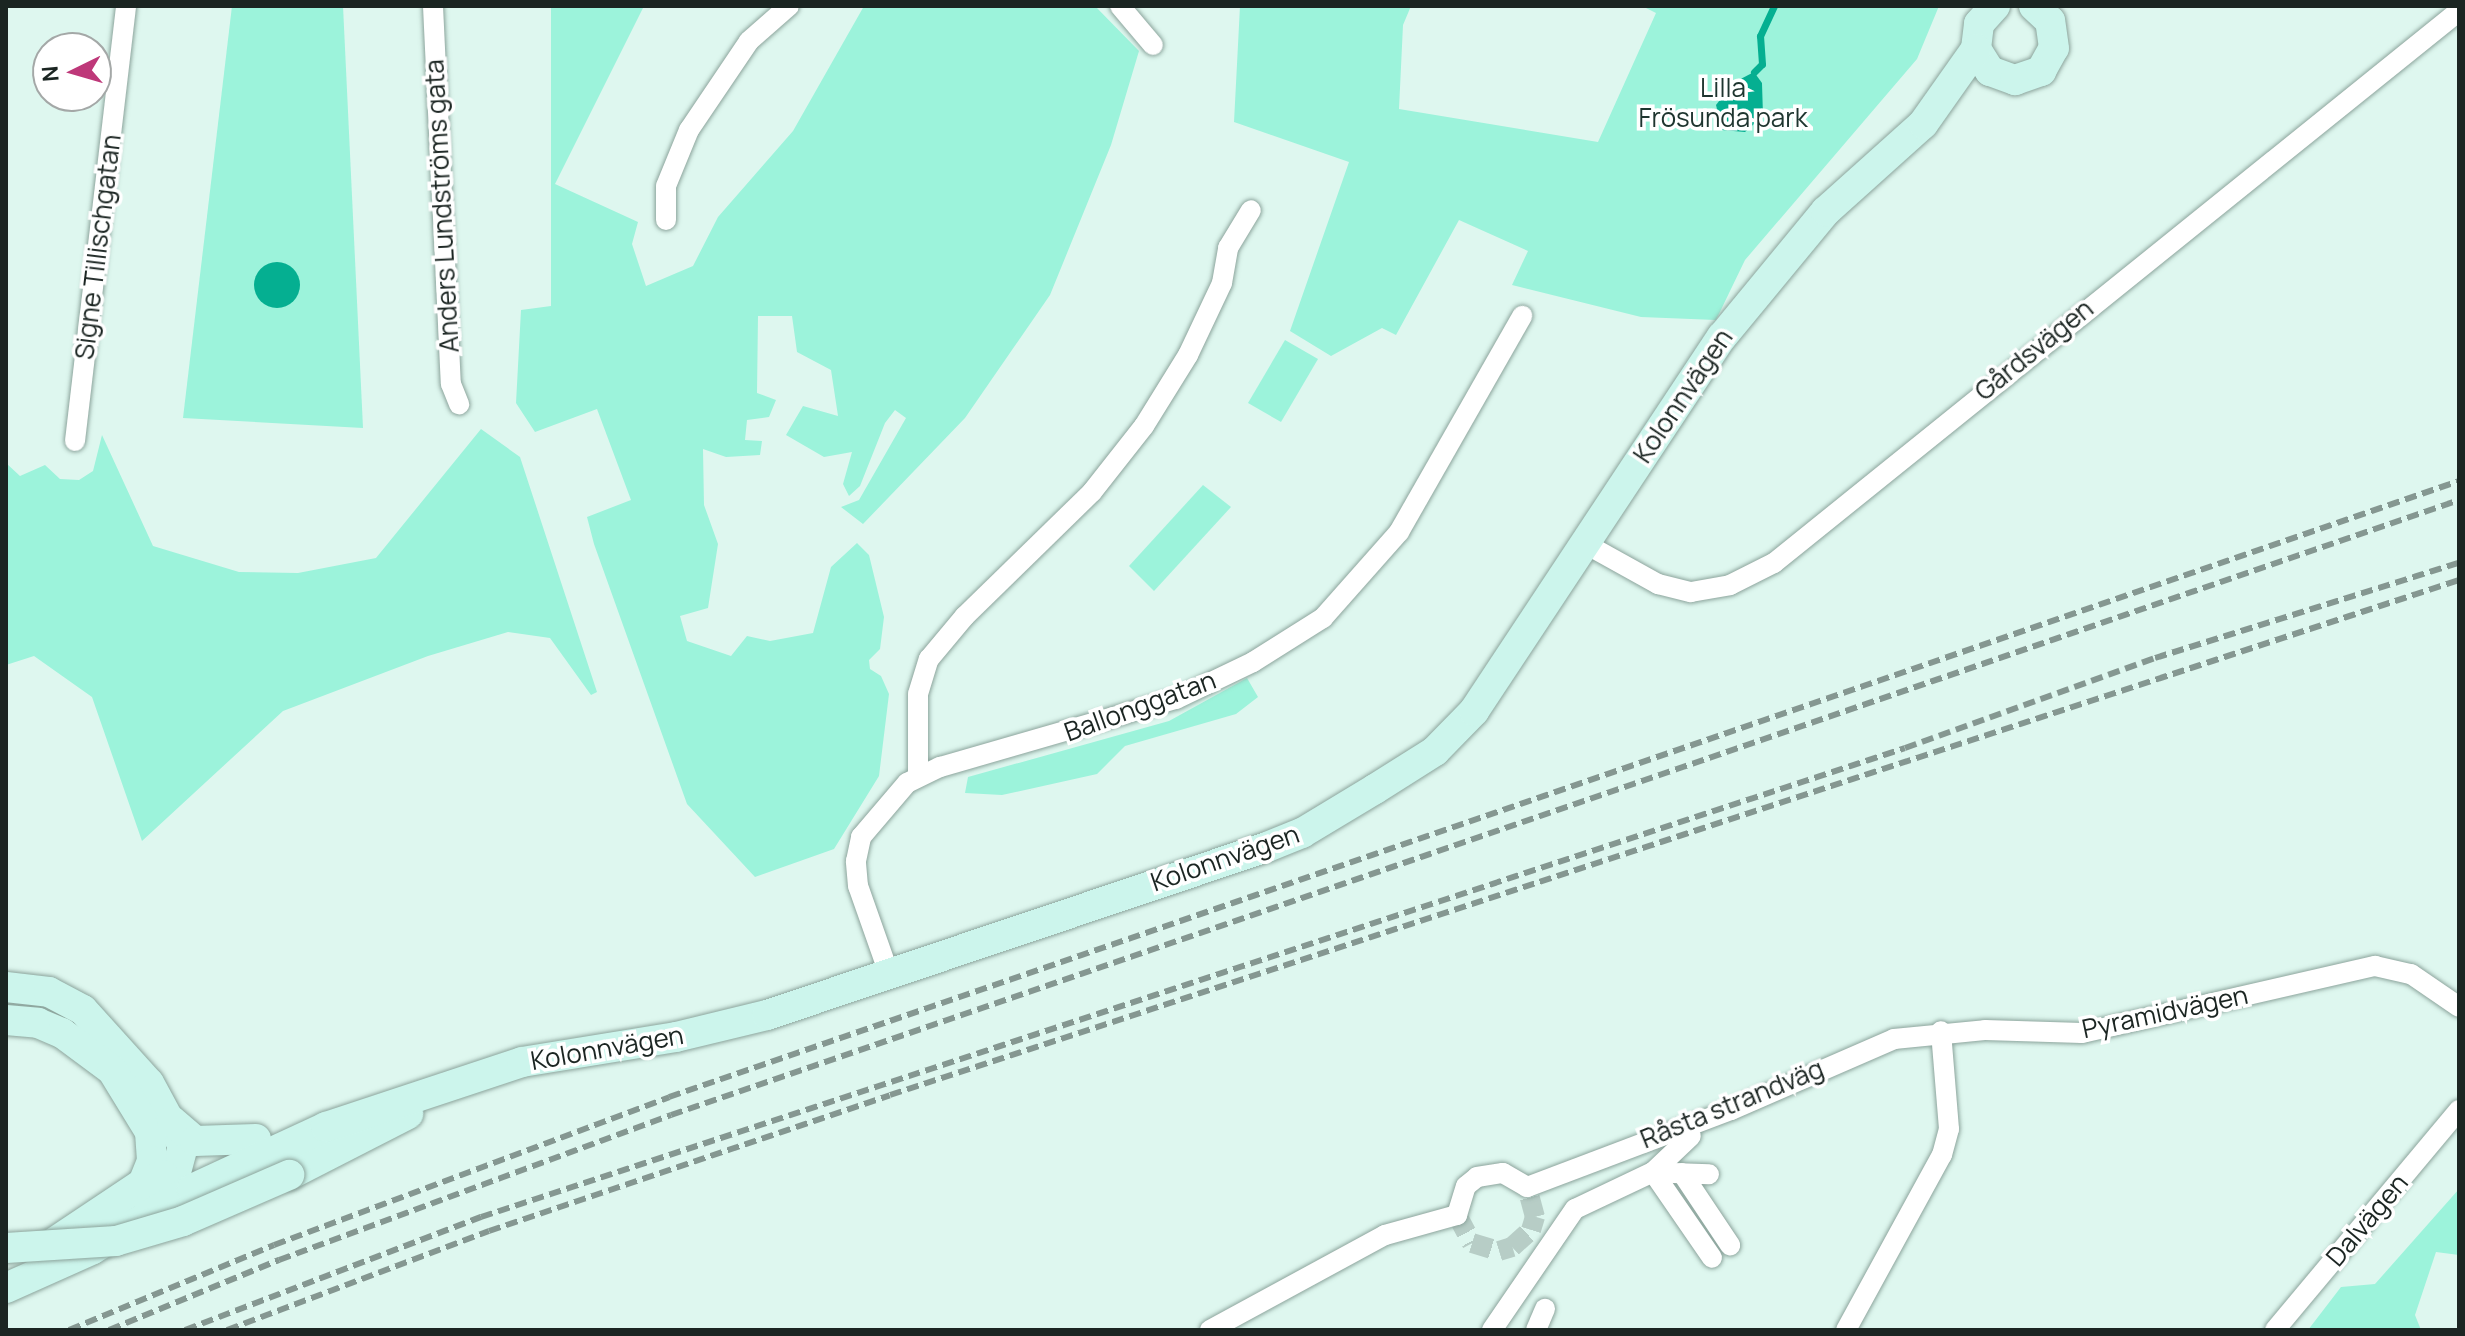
<!DOCTYPE html>
<html>
<head>
<meta charset="utf-8">
<style>
	body { margin:0 }
	#map { position:relative; width:2465px; height:1336px; overflow:hidden; background:#def7ef; font-family:Manrope,sans-serif }
	div>[style] { position:absolute }
	.green>* { inset:0; background:#9cf3db }
	.water>* { inset:0; background:#05af91 }
	.round { border-radius:50% }
	.stream>* { height:7px; margin:-3.5px; padding:0 3.5px; transform-origin:3.5px; border-radius:3.5px; background:#05af91 }
	.street-tunnel>* { height:20px; margin-top:-10px; transform-origin:0; background:repeating-linear-gradient(90deg,#b7cdc6 0 20px,transparent 0 30px) }
	.roads { filter:drop-shadow(0 0 2px #8ca49c) drop-shadow(0 0 2px #8ca49c) }
	.street>* { height:20px; margin:-10px; padding:0 10px; transform-origin:10px; border-radius:10px; background:#fff }
	.secondary>* { height:30px; margin:-15px; padding:0 15px; transform-origin:15px; border-radius:15px; background:#ccf5ec }
	.rail>* { height:6px; margin-top:-3px; transform-origin:0; background:repeating-linear-gradient(90deg,#859791 0 12px,transparent 0 18px) }
	.bridges { filter:drop-shadow(0 0 2px #8ca49c) drop-shadow(0 0 2px #8ca49c) }
	.secondary-bridge>* { height:30px; margin:-15px; padding:0 15px; transform-origin:15px; border-radius:15px; background:#ccf5ec }
	span { translate:-50% -50%; white-space:nowrap; text-align:center; line-height:1.15; -webkit-text-stroke:7px #fff; paint-order:stroke }
	.park-label { font-size:26px; color:#1e352f }
	.street-label { font-size:26px; color:#1b2522 }
	.frame { position:absolute; inset:0; border:8px solid #1b2522; pointer-events:none }
	.north { position:absolute; left:32px; top:32px; width:80px; height:80px; box-sizing:border-box; background:#fff; border:2px solid #a4a8a7; border-radius:50%; rotate:265deg; font-size:22px; font-weight:700; line-height:32px; text-align:center; color:#1b2522 }
	.north::after { content:''; display:block; margin:auto; width:28px; height:36px; background:#be3879; clip-path:polygon(50% 0,100% 100%,50% 72%,0 100%) }
</style>
</head>
<body>
<div id="map">
	<div class="green">
		<div style="clip-path:polygon(232px 6px,343px 6px,363px 428px,183px 418px)"></div>
		<div style="clip-path:polygon(551px 6px,644px 6px,555px 184px,638px 222px,632px 244px,646px 286px,693px 266px,718px 217px,793px 131px,864px 6px,1095px 6px,1139px 51px,1111px 145px,1050px 295px,965px 418px,863px 524px,841px 507px,859px 500px,906px 418px,895px 410px,885px 423px,860px 486px,849px 496px,843px 484px,852px 452px,824px 457px,786px 435px,803px 406px,838px 416px,831px 370px,797px 352px,792px 316px,758px 316px,757px 393px,776px 400px,769px 417px,747px 420px,745px 440px,762px 441px,760px 455px,726px 457px,703px 449px,704px 505px,718px 544px,708px 608px,680px 616px,687px 641px,731px 656px,747px 636px,770px 641px,813px 633px,831px 567px,857px 543px,869px 555px,884px 617px,880px 649px,869px 660px,870px 669px,881px 676px,889px 694px,879px 776px,834px 849px,755px 877px,687px 804px,594px 544px,587px 517px,631px 500px,597px 409px,535px 432px,516px 403px,521px 310px,551px 306px)"></div>
		<div style="clip-path:polygon(1240px 6px,1411px 6px,1403px 25px,1399px 109px,1598px 142px,1656px 13px,1642px 6px,1939px 6px,1917px 59px,1745px 260px,1716px 320px,1641px 317px,1512px 285px,1528px 251px,1459px 220px,1396px 335px,1382px 328px,1331px 356px,1290px 331px,1349px 162px,1234px 122px)"></div>
		<div style="clip-path:polygon(1285px 340px,1318px 359px,1281px 422px,1248px 403px)"></div>
		<div style="clip-path:polygon(481px 429px,520px 457px,597px 692px,591px 695px,550px 638px,508px 632px,428px 656px,283px 711px,142px 841px,92px 697px,34px 656px,6px 665px,6px 463px,20px 476px,45px 465px,60px 479px,79px 480px,93px 471px,102px 435px,153px 546px,239px 572px,298px 573px,376px 558px)"></div>
		<div style="clip-path:polygon(1203px 485px,1231px 507px,1154px 591px,1129px 566px)"></div>
		<div style="clip-path:polygon(1247px 678px,1258px 697px,1236px 714px,1125px 746px,1097px 774px,1002px 795px,965px 793px,968px 777px,1169px 721px)"></div>
		<div style="clip-path:polygon(2459px 1189px,2459px 1255px,2436px 1252px,2415px 1315px,2421px 1330px,2308px 1330px,2341px 1287px,2375px 1284px)"></div>
	</div>
	<div class="water">
		<div style="clip-path:polygon(1754px 72px,1762px 83px,1763px 116px,1745px 132px,1722px 130px,1716px 105px,1733px 83px)"></div>
		<div class="round" style="left:254px;top:262px;width:46px;height:46px"></div>
	</div>
	<div class="stream">
		<div style="left:1754px;top:72px;width:11px;rotate:-45deg"></div>
		<div style="left:1762px;top:64px;width:28px;rotate:-94deg"></div>
		<div style="left:1760px;top:36px;width:33px;rotate:-65deg"></div>
	</div>
	<div class="street-tunnel">
		<div style="left:1457px;top:1215px;width:32px;rotate:62deg"></div>
		<div style="left:1472px;top:1243px;width:28px;rotate:17deg"></div>
		<div style="left:1499px;top:1251px;width:14px;rotate:-17deg"></div>
		<div style="left:1512px;top:1247px;width:25px;rotate:-42deg"></div>
		<div style="left:1531px;top:1230px;width:14px;rotate:-73deg"></div>
		<div style="left:1535px;top:1217px;width:31px;rotate:-105deg"></div>
	</div>
	<div class="roads">
		<div class="street">
			<div style="left:433px;top:6px;width:378px;rotate:87.3deg"></div>
			<div style="left:451px;top:384px;width:22px;rotate:68deg"></div>
			<div style="left:1120px;top:6px;width:51px;rotate:49.8deg"></div>
			<div style="left:666px;top:220px;width:34px;rotate:-90deg"></div>
			<div style="left:666px;top:186px;width:61px;rotate:-67.7deg"></div>
			<div style="left:689px;top:130px;width:107px;rotate:-56deg"></div>
			<div style="left:749px;top:41px;width:53px;rotate:-41.2deg"></div>
			<div style="left:75px;top:441px;width:438px;rotate:-83.3deg"></div>
			<div style="left:1584px;top:543px;width:85px;rotate:29deg"></div>
			<div style="left:1658px;top:584px;width:34px;rotate:14deg"></div>
			<div style="left:1691px;top:592px;width:40px;rotate:-10deg"></div>
			<div style="left:1730px;top:585px;width:49px;rotate:-26.6deg"></div>
			<div style="left:1774px;top:563px;width:880px;rotate:-38.86deg"></div>
			<div style="left:918px;top:775px;width:81px;rotate:-90deg"></div>
			<div style="left:918px;top:694px;width:37px;rotate:-73deg"></div>
			<div style="left:929px;top:659px;width:56px;rotate:-50.1deg"></div>
			<div style="left:965px;top:616px;width:177px;rotate:-44.3deg"></div>
			<div style="left:1092px;top:492px;width:84px;rotate:-51.8deg"></div>
			<div style="left:1144px;top:426px;width:84px;rotate:-58.2deg"></div>
			<div style="left:1188px;top:355px;width:80px;rotate:-64.7deg"></div>
			<div style="left:1222px;top:283px;width:36px;rotate:-80deg"></div>
			<div style="left:1228px;top:248px;width:44px;rotate:-58.8deg"></div>
			<div style="left:888px;top:971px;width:90px;rotate:-109.4deg"></div>
			<div style="left:858px;top:886px;width:25px;rotate:-95deg"></div>
			<div style="left:856px;top:861px;width:25px;rotate:-78deg"></div>
			<div style="left:861px;top:837px;width:71px;rotate:-49.6deg"></div>
			<div style="left:907px;top:783px;width:37px;rotate:-26deg"></div>
			<div style="left:940px;top:767px;width:246px;rotate:-16.1deg"></div>
			<div style="left:1176px;top:699px;width:85px;rotate:-25.7deg"></div>
			<div style="left:1253px;top:662px;width:83px;rotate:-32.2deg"></div>
			<div style="left:1323px;top:618px;width:115px;rotate:-48.5deg"></div>
			<div style="left:1399px;top:532px;width:249px;rotate:-60.3deg"></div>
			<div style="left:1653px;top:1172px;width:104px;rotate:55.5deg"></div>
			<div style="left:1673px;top:1173px;width:36px;rotate:2deg"></div>
			<div style="left:1682px;top:1173px;width:87px;rotate:56.3deg"></div>
			<div style="left:1210px;top:1330px;width:199px;rotate:-28.5deg"></div>
			<div style="left:1385px;top:1235px;width:75px;rotate:-15.5deg"></div>
			<div style="left:1457px;top:1215px;width:30px;rotate:-73deg"></div>
			<div style="left:1466px;top:1186px;width:14px;rotate:-39deg"></div>
			<div style="left:1477px;top:1177px;width:26px;rotate:-9deg"></div>
			<div style="left:1503px;top:1173px;width:28px;rotate:30deg"></div>
			<div style="left:1527px;top:1187px;width:218px;rotate:-20.7deg"></div>
			<div style="left:1731px;top:1110px;width:178px;rotate:-23.5deg"></div>
			<div style="left:1894px;top:1039px;width:91px;rotate:-5.6deg"></div>
			<div style="left:1985px;top:1030px;width:97px;rotate:1.8deg"></div>
			<div style="left:2082px;top:1033px;width:301px;rotate:-12.9deg"></div>
			<div style="left:2375px;top:966px;width:37px;rotate:13deg"></div>
			<div style="left:2411px;top:974px;width:58px;rotate:34.5deg"></div>
			<div style="left:1492px;top:1330px;width:147px;rotate:-55.6deg"></div>
			<div style="left:1575px;top:1209px;width:86px;rotate:-25.4deg"></div>
			<div style="left:1653px;top:1172px;width:52px;rotate:-43.5deg"></div>
			<div style="left:1536px;top:1330px;width:23px;rotate:-67deg"></div>
			<div style="left:1846px;top:1330px;width:200px;rotate:-61.3deg"></div>
			<div style="left:1942px;top:1155px;width:27px;rotate:-75deg"></div>
			<div style="left:1949px;top:1129px;width:98px;rotate:-94.7deg"></div>
			<div style="left:2275px;top:1330px;width:287px;rotate:-50.1deg"></div>
		</div>
		<div class="secondary">
			<div style="left:1995px;top:6px;width:24px;rotate:132deg"></div>
			<div style="left:1979px;top:24px;width:25px;rotate:97deg"></div>
			<div style="left:1976px;top:49px;width:26px;rotate:58deg"></div>
			<div style="left:1990px;top:71px;width:27px;rotate:20deg"></div>
			<div style="left:2015px;top:80px;width:28px;rotate:-19deg"></div>
			<div style="left:2041px;top:71px;width:26px;rotate:-61deg"></div>
			<div style="left:2054px;top:48px;width:27px;rotate:-98deg"></div>
			<div style="left:2050px;top:21px;width:22px;rotate:-137deg"></div>
			<div style="left:6px;top:987px;width:43px;rotate:6.6deg"></div>
			<div style="left:49px;top:992px;width:38px;rotate:28deg"></div>
			<div style="left:83px;top:1010px;width:98px;rotate:47.9deg"></div>
			<div style="left:149px;top:1083px;width:72px;rotate:61.6deg"></div>
			<div style="left:183px;top:1146px;width:35px;rotate:105deg"></div>
			<div style="left:174px;top:1180px;width:33px;rotate:140deg"></div>
			<div style="left:6px;top:1020px;width:32px;rotate:5deg"></div>
			<div style="left:38px;top:1023px;width:26px;rotate:23deg"></div>
			<div style="left:62px;top:1033px;width:62px;rotate:36.5deg"></div>
			<div style="left:112px;top:1070px;width:73px;rotate:58.5deg"></div>
			<div style="left:150px;top:1132px;width:29px;rotate:86deg"></div>
			<div style="left:152px;top:1161px;width:24px;rotate:112deg"></div>
			<div style="left:172px;top:1121px;width:30px;rotate:41deg"></div>
			<div style="left:195px;top:1141px;width:61px;rotate:-1.9deg"></div>
			<div style="left:289px;top:1175px;width:134px;rotate:-27.1deg"></div>
			<div style="left:46px;top:1248px;width:117px;rotate:-33.8deg"></div>
			<div style="left:143px;top:1183px;width:22px;rotate:-21deg"></div>
			<div style="left:6px;top:1288px;width:95px;rotate:-24.1deg"></div>
			<div style="left:93px;top:1249px;width:116px;rotate:-31.2deg"></div>
			<div style="left:192px;top:1189px;width:148px;rotate:-24.8deg"></div>
			<div style="left:326px;top:1127px;width:206px;rotate:-18.3deg"></div>
			<div style="left:522px;top:1062px;width:156px;rotate:-9.2deg"></div>
			<div style="left:676px;top:1037px;width:94px;rotate:-13.6deg"></div>
			<div style="left:767px;top:1015px;width:527px;rotate:-18.57deg"></div>
			<div style="left:1267px;top:847px;width:38px;rotate:-22deg"></div>
			<div style="left:1302px;top:833px;width:85px;rotate:-31.1deg"></div>
			<div style="left:1375px;top:789px;width:71px;rotate:-32.3deg"></div>
			<div style="left:1435px;top:751px;width:56px;rotate:-45.7deg"></div>
			<div style="left:1474px;top:711px;width:449px;rotate:-56.5deg"></div>
			<div style="left:1722px;top:337px;width:163px;rotate:-50.5deg"></div>
			<div style="left:1826px;top:211px;width:130px;rotate:-41.9deg"></div>
			<div style="left:1923px;top:124px;width:92px;rotate:-54.8deg"></div>
		</div>
	</div>
	<div class="rail">
		<div style="left:69px;top:1330px;width:222px;rotate:-22.5deg"></div>
		<div style="left:274px;top:1245px;width:422px;rotate:-20.5deg"></div>
		<div style="left:669px;top:1097px;width:1893px;rotate:-18.99deg"></div>
		<div style="left:109px;top:1330px;width:184px;rotate:-22.4deg"></div>
		<div style="left:279px;top:1260px;width:418px;rotate:-20.3deg"></div>
		<div style="left:671px;top:1115px;width:1891px;rotate:-18.98deg"></div>
		<div style="left:185px;top:1330px;width:317px;rotate:-20.9deg"></div>
		<div style="left:481px;top:1217px;width:1499px;rotate:-18.23deg"></div>
		<div style="left:1905px;top:748px;width:266px;rotate:-19.8deg"></div>
		<div style="left:2155px;top:658px;width:318px;rotate:-17.4deg"></div>
		<div style="left:227px;top:1330px;width:280px;rotate:-20.7deg"></div>
		<div style="left:489px;top:1231px;width:423px;rotate:-18.7deg"></div>
		<div style="left:890px;top:1095px;width:1651px;rotate:-18.17deg"></div>
	</div>
	<div class="bridges">
		<div class="secondary-bridge">
			<div style="left:6px;top:1248px;width:110px;rotate:-3.6deg"></div>
			<div style="left:116px;top:1241px;width:70px;rotate:-16.6deg"></div>
			<div style="left:183px;top:1221px;width:116px;rotate:-23.5deg"></div>
		</div>
	</div>
	<div class="park-label">
		<span style="left:1723px;top:103px">Lilla<br>Frösunda park</span>
	</div>
	<div class="street-label">
		<span style="left:442px;top:206px;rotate:-93deg">Anders Lundströms gata</span>
		<span style="left:98px;top:247px;rotate:-83deg">Signe Tillischgatan</span>
		<span style="left:2034px;top:350px;rotate:-39deg">Gårdsvägen</span>
		<span style="left:1683px;top:396px;rotate:-56deg">Kolonnvägen</span>
		<span style="left:1140px;top:706px;rotate:-20deg">Ballonggatan</span>
		<span style="left:1225px;top:858px;rotate:-19deg">Kolonnvägen</span>
		<span style="left:2165px;top:1012px;rotate:-12deg">Pyramidvägen</span>
		<span style="left:607px;top:1048px;rotate:-10deg">Kolonnvägen</span>
		<span style="left:1732px;top:1104px;rotate:-22deg">Råsta strandväg</span>
		<span style="left:2367px;top:1220px;rotate:-50deg">Dalvägen</span>
	</div>
	<div class="frame"></div>
	<div class="north">N</div>
</div>
</body>
</html>
